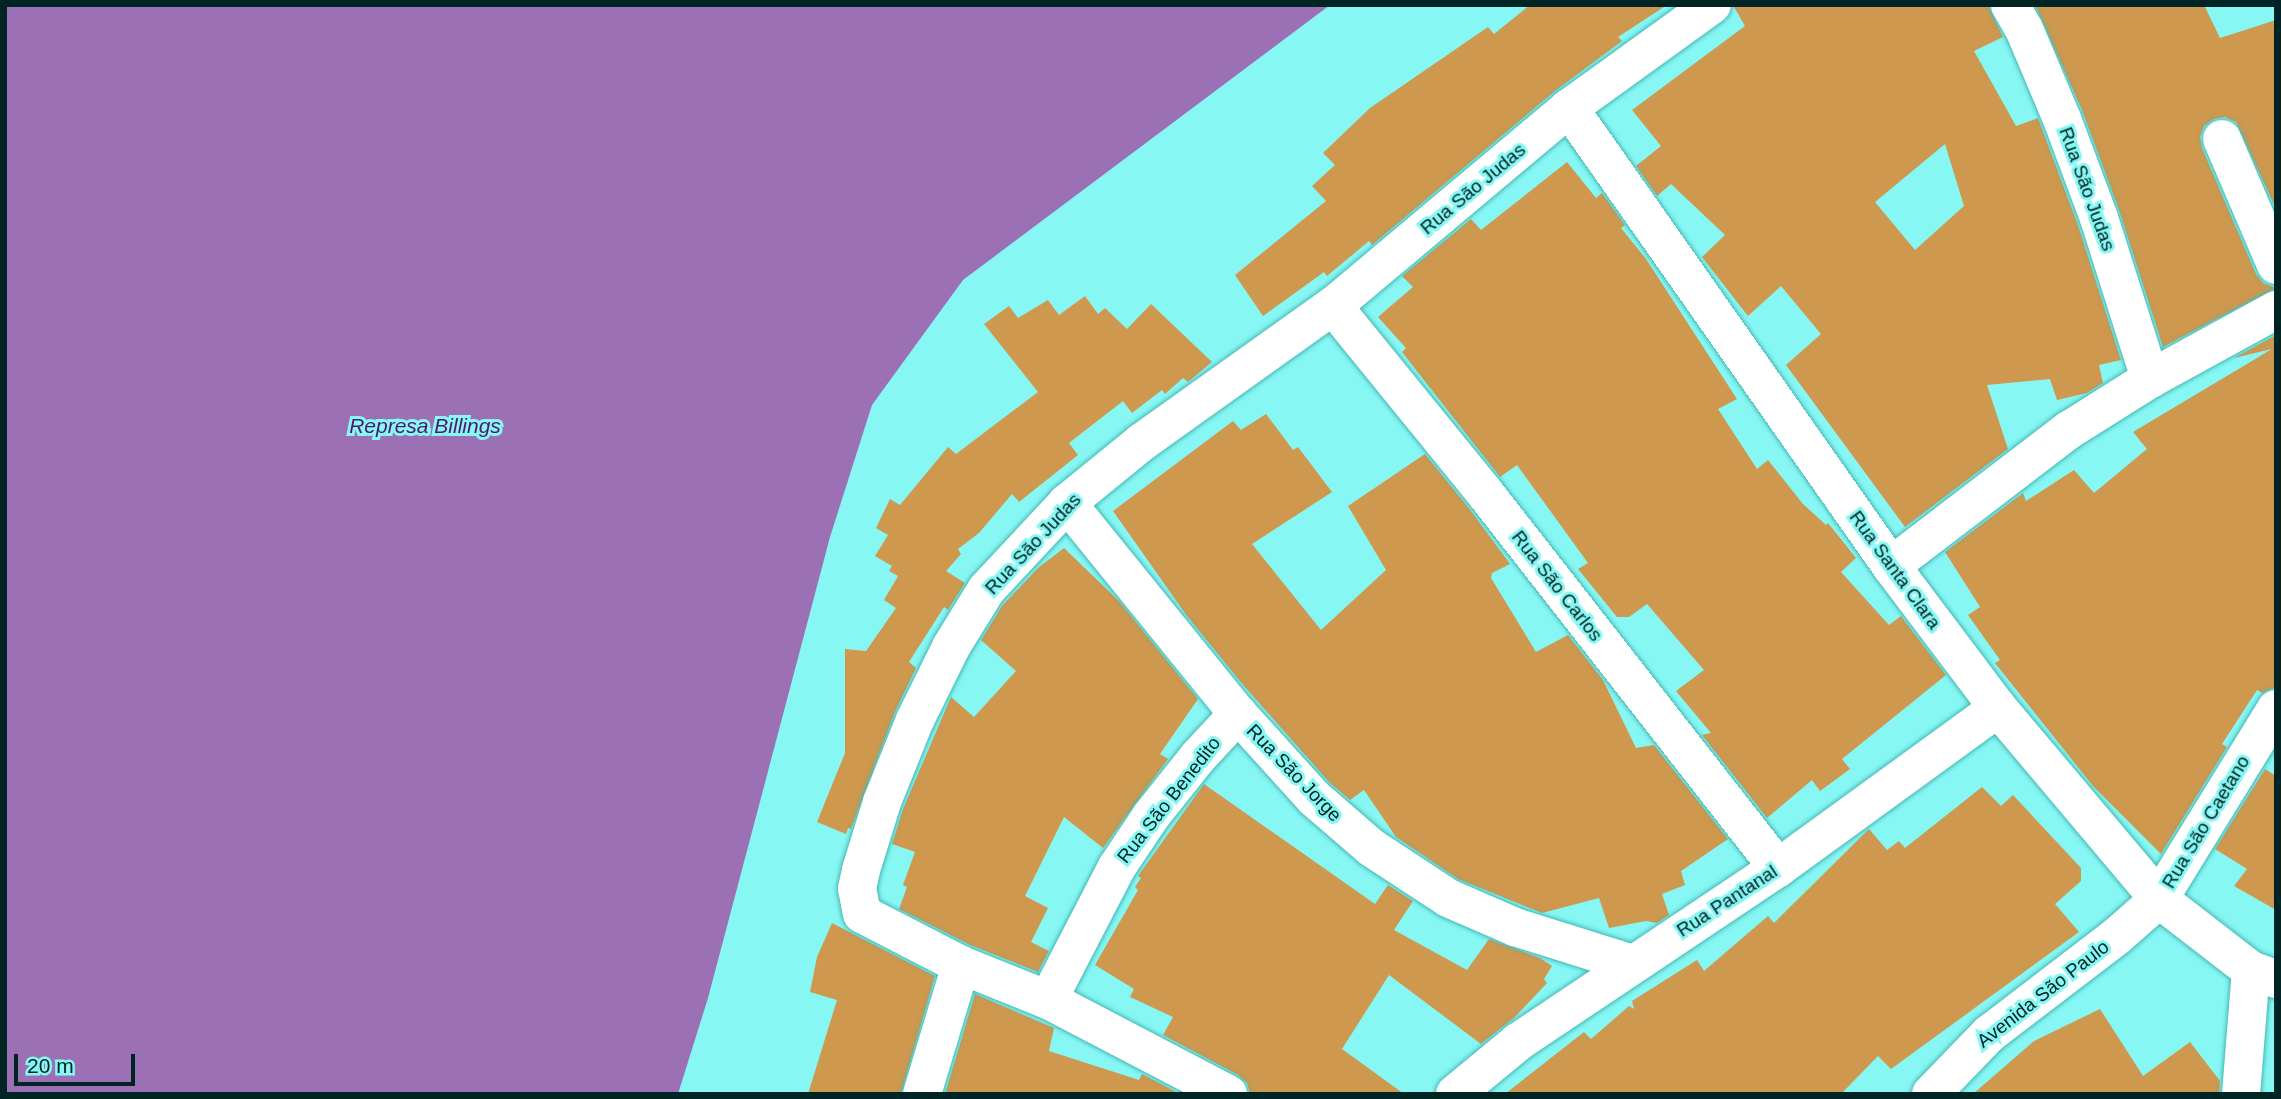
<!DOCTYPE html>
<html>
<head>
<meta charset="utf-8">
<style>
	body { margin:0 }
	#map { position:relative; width:2281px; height:1099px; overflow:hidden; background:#87f7f4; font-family:Arial,sans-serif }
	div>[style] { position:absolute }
	.water>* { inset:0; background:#9c70b5 }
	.building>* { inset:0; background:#ce984e }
	.roads { filter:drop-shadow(0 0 2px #43b8b5) drop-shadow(0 0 2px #43b8b5) }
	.minor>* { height:38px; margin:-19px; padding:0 19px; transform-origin:19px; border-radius:19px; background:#fff }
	span { translate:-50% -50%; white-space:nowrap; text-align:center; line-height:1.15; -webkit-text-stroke:6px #87f7f4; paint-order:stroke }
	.street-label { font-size:19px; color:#002423 }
	.water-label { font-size:21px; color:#51176b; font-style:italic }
	.frame { position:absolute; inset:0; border:7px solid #002423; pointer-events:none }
	.scale { position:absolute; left:14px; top:1054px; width:121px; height:32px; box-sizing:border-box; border:4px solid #002423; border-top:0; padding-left:9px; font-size:21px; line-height:24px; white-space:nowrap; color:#002423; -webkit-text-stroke:5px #87f7f4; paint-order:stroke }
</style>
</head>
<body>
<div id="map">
	<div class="water">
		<div style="clip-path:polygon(5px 5px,1330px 5px,963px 280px,872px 405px,830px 537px,708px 998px,678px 1094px,5px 1094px)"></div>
	</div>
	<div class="building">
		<div style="clip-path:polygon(1530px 5px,1667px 5px,1618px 37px,1622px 41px,1555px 91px,1372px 245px,1369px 241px,1327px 276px,1324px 272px,1263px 316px,1235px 275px,1326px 201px,1312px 186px,1335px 165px,1323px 153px,1370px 108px,1488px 27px,1494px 34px)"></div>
		<div style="clip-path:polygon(evenodd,1733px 5px,1988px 5px,2003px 37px,1974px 51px,2016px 126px,2038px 118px,2078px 225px,2121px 360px,2099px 365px,2103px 383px,2087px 393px,2057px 400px,2050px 379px,1987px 385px,2008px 449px,1905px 527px,1786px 365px,1821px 334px,1781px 286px,1748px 316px,1702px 257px,1725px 235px,1671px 184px,1657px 196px,1636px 166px,1661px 146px,1632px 110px,1745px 26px,1733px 5px,1945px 144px,1964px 206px,1915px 250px,1875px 202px,1945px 144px)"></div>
		<div style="clip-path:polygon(2035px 5px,2204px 5px,2220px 38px,2276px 20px,2276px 209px,2236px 122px,2225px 117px,2214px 119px,2204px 126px,2200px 137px,2202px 148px,2256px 274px,2263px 283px,2276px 288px,2163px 347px,2119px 210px,2082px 110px)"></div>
		<div style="clip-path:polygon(1567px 162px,1596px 198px,1602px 193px,1625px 225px,1621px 228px,1646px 259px,1737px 399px,1718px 409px,1757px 469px,1768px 460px,1803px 504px,1826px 525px,1828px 523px,1856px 558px,1841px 572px,1889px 625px,1901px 616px,1946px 675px,1842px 759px,1850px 769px,1820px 791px,1812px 780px,1767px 818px,1702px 735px,1711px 733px,1676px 691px,1704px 670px,1647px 604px,1629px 617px,1617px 617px,1578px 569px,1588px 563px,1517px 465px,1500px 477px,1402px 352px,1406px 348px,1378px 317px,1413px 287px,1402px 276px,1471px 219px,1481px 230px)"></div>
		<div style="clip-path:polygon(1085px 296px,1098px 314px,1105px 308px,1127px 329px,1151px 304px,1212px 362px,1188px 382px,1183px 378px,1165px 394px,1162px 390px,1132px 413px,1123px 401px,1069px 443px,1078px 455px,1019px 502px,1012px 494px,979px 533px,958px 549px,961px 554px,946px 571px,965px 583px,948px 610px,944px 607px,909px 662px,916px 668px,895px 712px,851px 829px,848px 828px,846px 834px,817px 822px,845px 753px,845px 649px,866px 651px,896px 608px,884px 600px,898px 576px,889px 571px,892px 566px,875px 556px,888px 535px,876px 528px,890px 499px,900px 505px,948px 447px,956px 454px,1038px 392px,984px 324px,1009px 306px,1018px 318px,1048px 300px,1059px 315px)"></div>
		<div style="clip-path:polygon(2276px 335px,2276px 687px,2262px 693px,2257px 690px,2222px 744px,2227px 747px,2161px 854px,2093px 786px,1995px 663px,2000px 660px,1968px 615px,1980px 607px,1945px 552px,2023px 493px,2026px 501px,2074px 470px,2094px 493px,2147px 449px,2133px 432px,2272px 349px,2234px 358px)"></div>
		<div style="clip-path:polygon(1266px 414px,1293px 450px,1298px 447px,1332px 492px,1252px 544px,1321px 630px,1386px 570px,1348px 506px,1425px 454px,1468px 507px,1510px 564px,1492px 573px,1491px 578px,1536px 652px,1568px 635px,1603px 680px,1636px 748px,1654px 745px,1728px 839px,1681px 871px,1685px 885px,1662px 894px,1669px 915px,1657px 923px,1646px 921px,1609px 928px,1599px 898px,1542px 913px,1458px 879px,1396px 837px,1364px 790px,1350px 800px,1329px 782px,1244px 686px,1187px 616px,1113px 511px,1233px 421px,1241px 430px)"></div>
		<div style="clip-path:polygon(1064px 548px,1119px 601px,1198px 699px,1160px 754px,1168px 759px,1103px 848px,1064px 817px,1025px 896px,1048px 908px,1031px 942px,1049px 951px,1038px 972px,970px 945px,899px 909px,907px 887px,903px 885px,915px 852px,892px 844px,903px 809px,951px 697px,974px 717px,1016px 671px,981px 640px,1002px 606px,1038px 568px)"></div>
		<div style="clip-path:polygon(2265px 769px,2276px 776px,2276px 910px,2234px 886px,2247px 869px,2215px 849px)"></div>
		<div style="clip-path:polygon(1204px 784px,1375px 904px,1388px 885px,1413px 901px,1394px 930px,1467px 970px,1489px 939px,1540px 958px,1552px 966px,1544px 979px,1547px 983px,1515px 1017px,1481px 1044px,1389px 975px,1342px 1049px,1404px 1094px,1250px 1094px,1247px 1083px,1238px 1075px,1163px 1035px,1173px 1017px,1130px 997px,1134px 989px,1095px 965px,1138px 890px,1135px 887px,1141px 878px,1138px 876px)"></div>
		<div style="clip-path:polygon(1982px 787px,2001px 806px,2013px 795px,2081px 868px,2081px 881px,2055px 904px,2079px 932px,1891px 1069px,1878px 1056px,1841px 1094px,1505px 1094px,1584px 1032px,1591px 1039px,1629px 1006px,1634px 1009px,1632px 1001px,1697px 960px,1704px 971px,1768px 916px,1774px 923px,1869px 829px,1887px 850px,1899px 841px,1905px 848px)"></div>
		<div style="clip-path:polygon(832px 923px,935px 976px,901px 1094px,808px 1094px,837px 1000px,810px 992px,817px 957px)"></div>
		<div style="clip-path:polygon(975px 994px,1054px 1028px,1049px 1051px,1139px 1080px,1142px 1074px,1180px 1094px,945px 1094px)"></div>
		<div style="clip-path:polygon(2100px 1009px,2143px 1076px,2190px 1042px,2220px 1081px,2219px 1094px,1973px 1094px,2034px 1041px)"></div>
	</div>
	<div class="roads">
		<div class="minor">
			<div style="left:2010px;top:5px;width:28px;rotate:60deg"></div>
			<div style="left:2024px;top:29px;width:98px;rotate:67.1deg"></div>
			<div style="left:2062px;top:119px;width:106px;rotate:69.5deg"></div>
			<div style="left:2099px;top:218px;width:169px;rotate:72.4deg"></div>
			<div style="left:1569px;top:108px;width:560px;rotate:54.89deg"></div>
			<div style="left:1891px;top:566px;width:178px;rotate:53deg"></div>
			<div style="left:1998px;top:708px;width:250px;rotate:49.9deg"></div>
			<div style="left:2159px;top:899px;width:116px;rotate:37.7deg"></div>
			<div style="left:2251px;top:970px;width:27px;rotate:20deg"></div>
			<div style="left:2222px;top:139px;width:137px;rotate:66.8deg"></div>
			<div style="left:1333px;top:306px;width:241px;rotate:50.9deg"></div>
			<div style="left:1485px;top:493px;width:476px;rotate:52deg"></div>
			<div style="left:1067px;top:503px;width:272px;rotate:51deg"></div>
			<div style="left:1238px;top:714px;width:113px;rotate:47.9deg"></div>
			<div style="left:1314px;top:798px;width:77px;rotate:40.8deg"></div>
			<div style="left:1372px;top:848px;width:91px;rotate:33.3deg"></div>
			<div style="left:1448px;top:898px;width:73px;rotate:23.4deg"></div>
			<div style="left:1515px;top:927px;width:123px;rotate:17.5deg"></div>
			<div style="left:1891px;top:566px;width:224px;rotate:-37.4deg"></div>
			<div style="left:2069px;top:430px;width:96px;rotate:-32.2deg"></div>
			<div style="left:2150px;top:379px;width:144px;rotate:-28.7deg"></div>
			<div style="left:1048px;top:1000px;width:150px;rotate:-62.6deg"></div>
			<div style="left:1117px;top:867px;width:61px;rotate:-56.3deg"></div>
			<div style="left:1151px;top:816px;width:75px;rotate:-51.5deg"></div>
			<div style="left:1198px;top:757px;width:59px;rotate:-47.1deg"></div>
			<div style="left:922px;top:1094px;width:135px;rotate:-73.2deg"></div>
			<div style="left:1228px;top:1094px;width:203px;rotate:-152.4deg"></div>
			<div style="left:1048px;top:1000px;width:94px;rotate:-158.1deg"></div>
			<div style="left:961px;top:965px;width:111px;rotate:-152.7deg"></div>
			<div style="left:862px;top:914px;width:25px;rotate:-101deg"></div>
			<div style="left:857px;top:889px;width:19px;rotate:-78deg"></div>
			<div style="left:861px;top:870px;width:71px;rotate:-72.8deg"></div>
			<div style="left:882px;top:802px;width:88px;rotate:-68.1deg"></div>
			<div style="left:915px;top:720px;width:81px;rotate:-63.7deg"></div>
			<div style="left:951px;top:647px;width:67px;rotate:-58.4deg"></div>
			<div style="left:986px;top:590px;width:119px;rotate:-47deg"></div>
			<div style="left:1067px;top:503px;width:97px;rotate:-39.1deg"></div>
			<div style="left:1142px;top:442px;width:234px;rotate:-35.5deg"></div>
			<div style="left:1333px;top:306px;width:308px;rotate:-40deg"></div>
			<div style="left:1569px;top:108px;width:176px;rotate:-35.8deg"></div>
			<div style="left:1455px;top:1094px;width:82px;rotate:-39.5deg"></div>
			<div style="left:1518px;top:1042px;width:313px;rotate:-33.8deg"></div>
			<div style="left:1778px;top:868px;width:272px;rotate:-36deg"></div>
			<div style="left:1931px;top:1094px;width:83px;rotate:-46deg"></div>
			<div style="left:1989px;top:1034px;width:161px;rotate:-37.4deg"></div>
			<div style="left:2117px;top:936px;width:56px;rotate:-41.4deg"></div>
			<div style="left:2159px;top:899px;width:223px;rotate:-58.4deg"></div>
			<div style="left:2241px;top:1094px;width:124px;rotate:-85.4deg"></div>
		</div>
	</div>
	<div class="street-label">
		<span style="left:1473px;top:189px;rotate:-40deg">Rua São Judas</span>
		<span style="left:2087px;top:189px;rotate:70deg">Rua São Judas</span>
		<span style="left:1033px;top:544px;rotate:-47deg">Rua São Judas</span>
		<span style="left:1895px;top:570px;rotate:54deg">Rua Santa Clara</span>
		<span style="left:1557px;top:586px;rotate:52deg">Rua São Carlos</span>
		<span style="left:1294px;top:773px;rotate:46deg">Rua São Jorge</span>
		<span style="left:1169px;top:800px;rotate:-52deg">Rua São Benedito</span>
		<span style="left:2206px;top:822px;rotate:-59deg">Rua São Caetano</span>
		<span style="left:1727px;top:901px;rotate:-33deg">Rua Pantanal</span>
		<span style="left:2043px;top:994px;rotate:-38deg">Avenida São Paulo</span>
	</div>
	<div class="water-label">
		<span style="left:425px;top:426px">Represa Billings</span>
	</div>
	<div class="frame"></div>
	<div class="scale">20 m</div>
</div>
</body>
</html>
